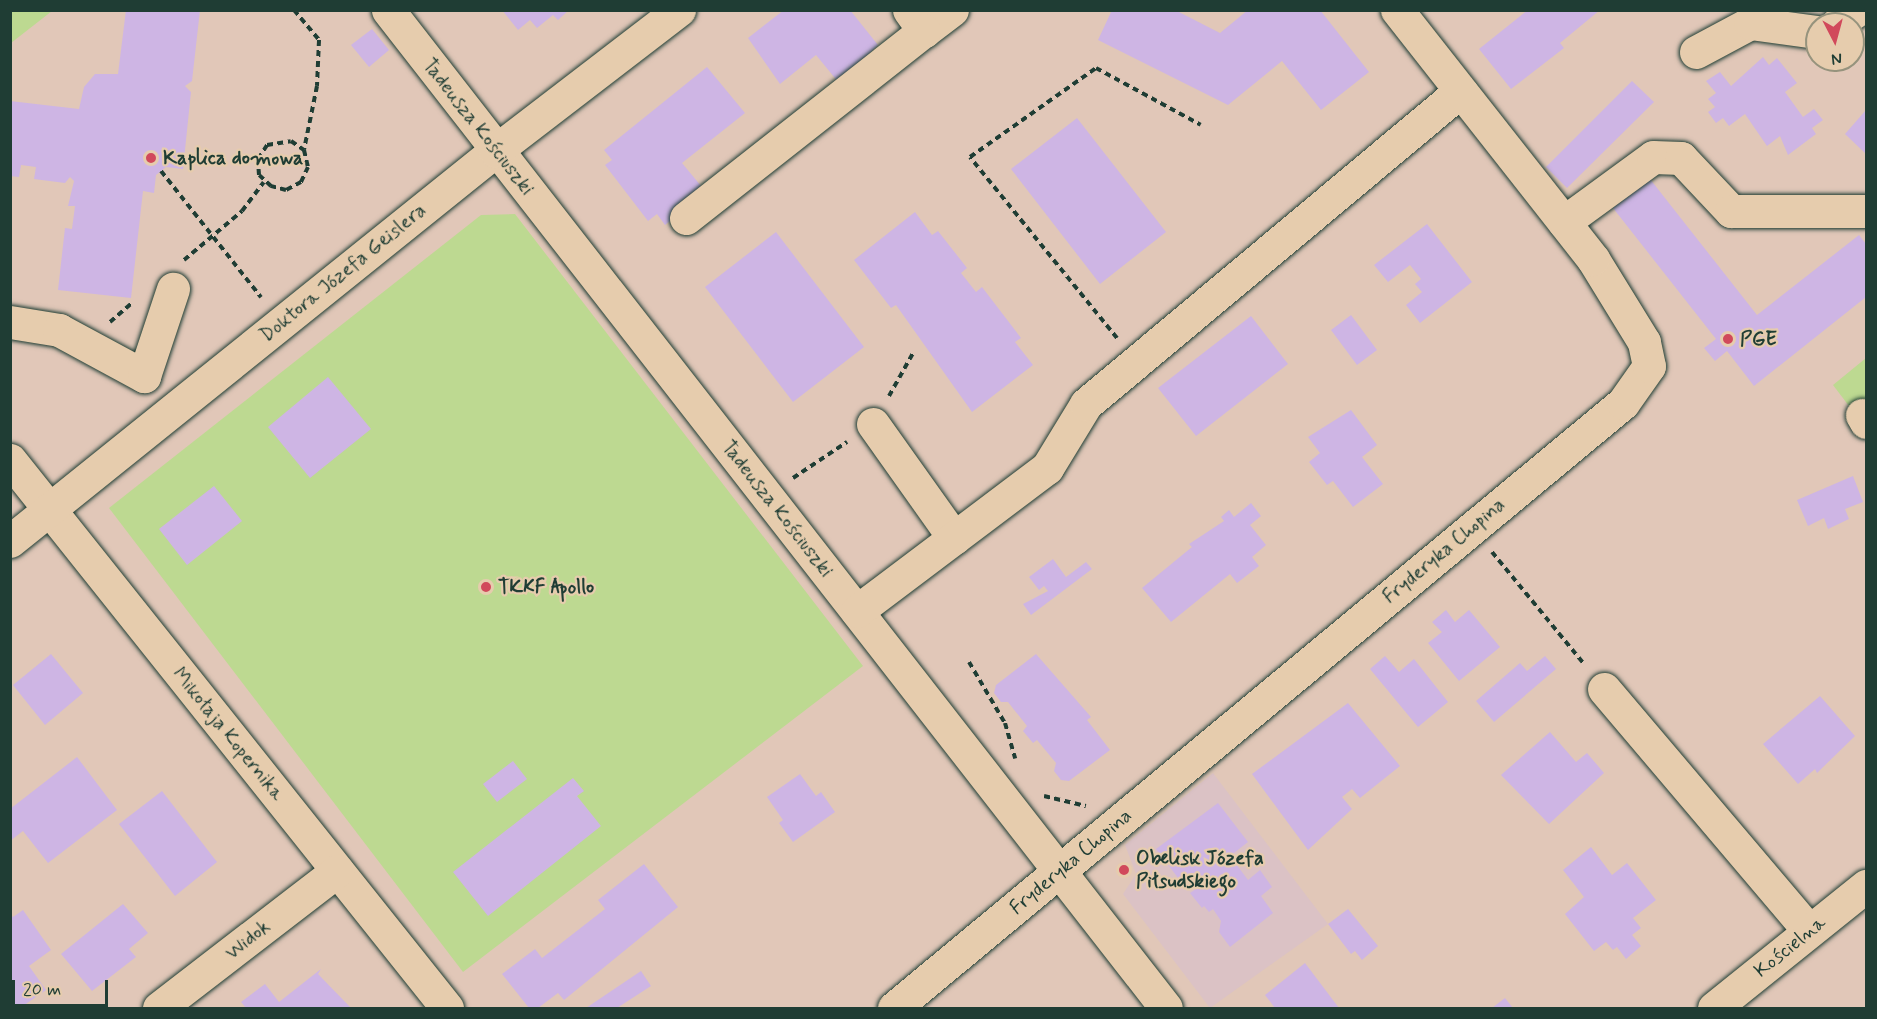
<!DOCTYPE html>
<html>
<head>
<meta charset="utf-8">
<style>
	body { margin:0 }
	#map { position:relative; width:1877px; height:1019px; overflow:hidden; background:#e1c7b8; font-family:Mynerve,sans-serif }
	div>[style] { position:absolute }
	.built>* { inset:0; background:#dbc2c5 }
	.green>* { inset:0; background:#bdd991 }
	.building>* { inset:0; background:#ceb5e4 }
	.path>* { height:4px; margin-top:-2px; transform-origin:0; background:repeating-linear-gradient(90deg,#1f3d34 0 6px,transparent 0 10.5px) }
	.roads { filter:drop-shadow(0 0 2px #1f3d34) drop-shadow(0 0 2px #1f3d34) }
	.minor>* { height:33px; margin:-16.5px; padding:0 16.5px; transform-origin:16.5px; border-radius:16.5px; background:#e6ccad }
	.dots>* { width:16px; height:16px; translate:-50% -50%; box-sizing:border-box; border:3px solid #e6ccad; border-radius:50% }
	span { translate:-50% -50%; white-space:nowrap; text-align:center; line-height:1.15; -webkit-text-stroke:4.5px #e6ccad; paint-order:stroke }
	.street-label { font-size:20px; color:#1f3d34 }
	.poi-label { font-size:20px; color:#1f3d34; font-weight:700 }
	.left { translate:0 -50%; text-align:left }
	.frame { position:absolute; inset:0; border:12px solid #1f3d34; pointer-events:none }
	.north { position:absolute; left:1805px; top:12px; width:60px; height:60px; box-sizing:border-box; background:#e6ccad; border:2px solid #96937d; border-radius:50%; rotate:174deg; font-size:16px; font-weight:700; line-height:24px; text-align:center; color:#1f3d34 }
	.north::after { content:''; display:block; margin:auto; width:21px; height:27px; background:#d1495b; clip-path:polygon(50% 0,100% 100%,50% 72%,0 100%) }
	.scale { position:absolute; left:12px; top:980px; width:96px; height:27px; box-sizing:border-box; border:3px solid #1f3d34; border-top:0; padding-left:8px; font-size:18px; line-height:21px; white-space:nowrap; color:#1f3d34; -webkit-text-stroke:4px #e6ccad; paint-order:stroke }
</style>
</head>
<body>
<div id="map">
	<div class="built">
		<div style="clip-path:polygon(1213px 773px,1328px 924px,1210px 1008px,1123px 894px,1136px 874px,1125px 845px)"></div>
	</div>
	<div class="green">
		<div style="clip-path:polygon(11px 10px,52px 10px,52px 11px,11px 43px)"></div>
		<div style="clip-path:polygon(515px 214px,863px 666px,463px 972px,109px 508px,481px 215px)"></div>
		<div style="clip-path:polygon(1866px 358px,1866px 405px,1855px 414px,1833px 385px)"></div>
	</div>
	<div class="building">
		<div style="clip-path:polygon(126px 10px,200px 10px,192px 81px,185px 86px,191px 92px,183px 169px,166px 167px,156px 175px,154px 193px,143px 191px,131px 298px,58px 290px,65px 228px,72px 229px,75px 206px,68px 206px,74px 181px,70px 177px,65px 183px,34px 179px,36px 167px,21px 165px,19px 177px,10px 176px,10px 101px,79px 109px,84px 87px,95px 74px,118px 74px)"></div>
		<div style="clip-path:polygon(502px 10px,569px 10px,558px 20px,553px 15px,537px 28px,530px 20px,518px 30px)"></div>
		<div style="clip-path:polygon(784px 10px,850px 10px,878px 45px,839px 83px,816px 55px,780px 84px,748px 38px)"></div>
		<div style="clip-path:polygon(1112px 10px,1175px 10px,1220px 33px,1248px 10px,1320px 10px,1369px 72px,1321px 110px,1282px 61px,1228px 105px,1098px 40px)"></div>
		<div style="clip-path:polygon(1528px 10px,1600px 10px,1560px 43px,1564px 48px,1511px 89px,1479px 49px)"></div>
		<div style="clip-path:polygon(372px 29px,389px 50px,369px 67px,351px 45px)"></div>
		<div style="clip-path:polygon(1763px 57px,1769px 65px,1777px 58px,1797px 83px,1785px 92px,1803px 117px,1814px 109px,1823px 120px,1812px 128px,1816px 134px,1788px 155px,1780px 136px,1767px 146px,1745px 114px,1729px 126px,1723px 118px,1716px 123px,1708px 112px,1715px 107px,1708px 99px,1716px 93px,1706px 81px,1720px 72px,1731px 86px)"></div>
		<div style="clip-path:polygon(707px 67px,745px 113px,682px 163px,706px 192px,665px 225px,657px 214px,648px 221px,605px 165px,612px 160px,604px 150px)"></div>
		<div style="clip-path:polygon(1632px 81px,1654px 102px,1567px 188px,1546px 167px)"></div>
		<div style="clip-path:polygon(1866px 110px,1866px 154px,1845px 134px)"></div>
		<div style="clip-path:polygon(1077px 118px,1166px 232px,1100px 284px,1011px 169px)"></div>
		<div style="clip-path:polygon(1650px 179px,1757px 315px,1859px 235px,1866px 244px,1866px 297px,1754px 386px,1727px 351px,1715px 361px,1704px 348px,1716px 339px,1613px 208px)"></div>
		<div style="clip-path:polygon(915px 212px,932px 235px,938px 231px,967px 268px,961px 273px,976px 292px,982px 287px,1021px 338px,1015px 342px,1033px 365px,972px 412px,896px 305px,891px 308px,854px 260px)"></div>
		<div style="clip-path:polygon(1427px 224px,1472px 282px,1420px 323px,1406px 305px,1422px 292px,1415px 284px,1421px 279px,1410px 265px,1388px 282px,1374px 265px)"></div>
		<div style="clip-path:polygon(776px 232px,864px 347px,793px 402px,705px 287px)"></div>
		<div style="clip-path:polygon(1351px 315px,1377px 350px,1357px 365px,1331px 330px)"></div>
		<div style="clip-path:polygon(1251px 316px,1288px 364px,1196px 436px,1158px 388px)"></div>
		<div style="clip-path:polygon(328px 377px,371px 429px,310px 478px,268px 427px)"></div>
		<div style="clip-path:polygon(1351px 410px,1377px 445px,1362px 457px,1383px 484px,1353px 507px,1333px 481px,1327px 485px,1309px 462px,1320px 453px,1308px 437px)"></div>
		<div style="clip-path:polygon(1853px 476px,1863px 502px,1845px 509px,1849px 519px,1828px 529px,1824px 518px,1808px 526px,1797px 500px)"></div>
		<div style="clip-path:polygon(214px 486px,242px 521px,187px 565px,159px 529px)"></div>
		<div style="clip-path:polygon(1251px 503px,1261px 516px,1250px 525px,1266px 545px,1252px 557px,1259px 566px,1237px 583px,1230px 574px,1171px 622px,1142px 588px,1192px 547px,1189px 544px,1224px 521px,1221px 517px,1229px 510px,1234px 517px)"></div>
		<div style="clip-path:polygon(1053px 559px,1066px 577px,1086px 562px,1092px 569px,1031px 615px,1023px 604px,1048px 591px,1044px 586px,1039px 590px,1029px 577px)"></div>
		<div style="clip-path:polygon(1446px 610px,1455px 622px,1469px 610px,1500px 647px,1459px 681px,1428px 643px,1442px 632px,1432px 622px)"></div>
		<div style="clip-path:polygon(51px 654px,83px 693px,45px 725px,13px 685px)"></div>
		<div style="clip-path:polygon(1036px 654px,1091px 717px,1087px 720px,1110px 750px,1069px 781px,1061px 780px,1054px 771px,1056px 763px,1037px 740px,1033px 743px,1023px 731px,1027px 726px,1008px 702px,1001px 702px,994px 693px,996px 685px)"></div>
		<div style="clip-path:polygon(1385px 656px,1399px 672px,1414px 659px,1448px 702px,1418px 727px,1370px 669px)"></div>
		<div style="clip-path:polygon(1545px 656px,1556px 669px,1494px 722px,1476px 701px,1520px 663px,1527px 671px)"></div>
		<div style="clip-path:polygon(1820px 696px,1855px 736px,1817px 773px,1815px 769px,1798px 784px,1763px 744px)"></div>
		<div style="clip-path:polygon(1348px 703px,1400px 766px,1360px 798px,1352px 789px,1342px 797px,1352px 809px,1308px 850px,1252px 774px)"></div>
		<div style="clip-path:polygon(1550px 732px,1576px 762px,1587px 753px,1604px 773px,1549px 824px,1501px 775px)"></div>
		<div style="clip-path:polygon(77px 757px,117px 810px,48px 863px,23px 831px,10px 841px,10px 809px)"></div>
		<div style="clip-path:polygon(513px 761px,527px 779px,497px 802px,483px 784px)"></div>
		<div style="clip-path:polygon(800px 774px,816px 796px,821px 792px,835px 812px,793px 842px,779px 823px,783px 820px,767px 797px)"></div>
		<div style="clip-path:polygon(573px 778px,584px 791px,577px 796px,601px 826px,488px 916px,453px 872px)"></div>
		<div style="clip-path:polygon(162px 791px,217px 862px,175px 896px,119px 824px)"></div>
		<div style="clip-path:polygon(1218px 803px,1248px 842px,1230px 856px,1248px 880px,1260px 870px,1272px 887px,1261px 896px,1273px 913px,1230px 947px,1219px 932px,1221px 921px,1213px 909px,1209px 912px,1204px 906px,1202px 908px,1190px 893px,1199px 887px,1194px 881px,1185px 887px,1156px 849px)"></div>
		<div style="clip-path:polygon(1591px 847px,1612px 875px,1627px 863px,1656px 900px,1633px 918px,1641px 928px,1632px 935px,1641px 946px,1626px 959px,1617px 947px,1613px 950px,1606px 942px,1594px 951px,1565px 914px,1584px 897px,1563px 870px)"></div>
		<div style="clip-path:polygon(644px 864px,678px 907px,564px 1000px,558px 993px,538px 1008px,529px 1008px,502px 974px,535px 949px,542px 958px,605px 909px,598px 900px)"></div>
		<div style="clip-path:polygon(123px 904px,148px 933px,129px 949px,136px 957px,92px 991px,61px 954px)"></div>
		<div style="clip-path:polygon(1348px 909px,1378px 946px,1362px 960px,1355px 951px,1351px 954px,1328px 924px)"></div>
		<div style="clip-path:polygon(23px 910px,51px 950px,29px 966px,46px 990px,20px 1008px,10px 1008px,10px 914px,13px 917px)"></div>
		<div style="clip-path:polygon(1305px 963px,1339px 1008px,1275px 1008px,1265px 995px)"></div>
		<div style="clip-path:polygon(321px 969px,318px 974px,351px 1008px,246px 1008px,241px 1002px,265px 984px,279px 1002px)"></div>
		<div style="clip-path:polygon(641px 971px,651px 986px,617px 1008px,586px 1008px)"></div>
		<div style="clip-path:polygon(1505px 998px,1513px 1008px,1492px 1008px)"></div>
	</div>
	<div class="path">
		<div style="left:294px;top:10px;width:39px;rotate:50deg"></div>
		<div style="left:319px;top:40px;width:46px;rotate:92.5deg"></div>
		<div style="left:317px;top:86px;width:65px;rotate:101.5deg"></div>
		<div style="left:304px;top:150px;width:17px;rotate:77deg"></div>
		<div style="left:308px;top:167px;width:17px;rotate:115deg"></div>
		<div style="left:301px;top:182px;width:17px;rotate:152deg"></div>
		<div style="left:286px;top:190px;width:16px;rotate:-165deg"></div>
		<div style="left:271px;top:186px;width:16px;rotate:-137deg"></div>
		<div style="left:259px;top:175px;width:16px;rotate:-94deg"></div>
		<div style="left:258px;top:159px;width:17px;rotate:-57deg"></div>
		<div style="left:267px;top:145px;width:24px;rotate:-9deg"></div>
		<div style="left:291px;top:141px;width:16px;rotate:35deg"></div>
		<div style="left:161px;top:171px;width:161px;rotate:51.6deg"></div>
		<div style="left:184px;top:260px;width:76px;rotate:-40.2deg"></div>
		<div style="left:242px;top:211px;width:36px;rotate:-53deg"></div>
		<div style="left:110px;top:322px;width:29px;rotate:-41deg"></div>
		<div style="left:1117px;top:338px;width:233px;rotate:-129.1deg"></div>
		<div style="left:970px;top:157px;width:154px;rotate:-35.2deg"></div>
		<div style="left:1096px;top:68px;width:119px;rotate:28.5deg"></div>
		<div style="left:889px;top:396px;width:49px;rotate:-60.8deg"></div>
		<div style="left:793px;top:478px;width:65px;rotate:-33.7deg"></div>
		<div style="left:1492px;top:552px;width:145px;rotate:50.6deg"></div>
		<div style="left:969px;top:662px;width:71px;rotate:59.5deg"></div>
		<div style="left:1005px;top:723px;width:37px;rotate:74deg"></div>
		<div style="left:1044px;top:796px;width:43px;rotate:13.4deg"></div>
	</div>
	<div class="roads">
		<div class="minor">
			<div style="left:388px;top:10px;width:1265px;rotate:52.06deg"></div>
			<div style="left:909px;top:10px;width:26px;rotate:54deg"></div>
			<div style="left:924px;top:31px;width:35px;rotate:-37deg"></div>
			<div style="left:1837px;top:24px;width:24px;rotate:-35deg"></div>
			<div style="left:1696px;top:52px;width:61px;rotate:-28.2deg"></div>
			<div style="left:1750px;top:23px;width:68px;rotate:7.7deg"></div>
			<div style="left:686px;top:218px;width:303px;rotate:-38.2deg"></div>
			<div style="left:1564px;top:222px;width:110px;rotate:-36.1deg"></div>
			<div style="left:1653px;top:157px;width:28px;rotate:2deg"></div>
			<div style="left:1681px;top:158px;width:73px;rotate:46.7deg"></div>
			<div style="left:1731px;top:211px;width:135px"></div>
			<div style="left:10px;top:322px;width:50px;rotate:9.3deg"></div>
			<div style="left:59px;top:330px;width:97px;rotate:28.4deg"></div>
			<div style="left:144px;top:376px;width:92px;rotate:-71.6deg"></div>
			<div style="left:1862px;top:415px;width:8px;rotate:60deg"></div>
			<div style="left:873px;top:424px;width:140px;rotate:54.6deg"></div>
			<div style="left:10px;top:460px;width:701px;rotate:51.43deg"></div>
			<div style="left:10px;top:541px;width:622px;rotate:-38.8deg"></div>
			<div style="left:495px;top:151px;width:232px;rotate:-37.5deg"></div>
			<div style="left:857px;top:611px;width:238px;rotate:-37deg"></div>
			<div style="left:1047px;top:468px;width:75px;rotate:-58.6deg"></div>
			<div style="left:1086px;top:404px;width:488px;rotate:-39.9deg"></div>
			<div style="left:1604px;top:689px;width:317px;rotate:49.7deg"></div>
			<div style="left:159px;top:1008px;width:225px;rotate:-37.6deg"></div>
			<div style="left:894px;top:1008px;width:947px;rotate:-39.69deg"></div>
			<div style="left:1623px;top:403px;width:45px;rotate:-54.9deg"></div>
			<div style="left:1649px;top:366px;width:25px;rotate:-102deg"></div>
			<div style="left:1644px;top:342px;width:97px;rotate:-121.6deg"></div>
			<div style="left:1593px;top:259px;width:317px;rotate:-128.2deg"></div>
			<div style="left:1714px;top:1008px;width:195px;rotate:-38.8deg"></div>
		</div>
	</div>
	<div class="dots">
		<div style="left:151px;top:158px;background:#d1495b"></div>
		<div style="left:1728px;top:339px;background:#d1495b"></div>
		<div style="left:486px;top:587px;background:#d1495b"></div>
		<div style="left:1124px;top:870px;background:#d1495b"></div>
	</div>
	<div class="street-label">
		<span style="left:478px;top:127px;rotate:52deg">Tadeusza Kościuszki</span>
		<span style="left:343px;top:273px;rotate:-39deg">Doktora Józefa Geislera</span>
		<span style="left:777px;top:509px;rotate:52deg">Tadeusza Kościuszki</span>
		<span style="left:1444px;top:551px;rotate:-40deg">Fryderyka Chopina</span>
		<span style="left:228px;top:734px;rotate:51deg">Mikołaja Kopernika</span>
		<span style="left:1071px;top:862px;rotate:-40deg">Fryderyka Chopina</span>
		<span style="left:248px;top:940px;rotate:-38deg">Widok</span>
		<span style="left:1790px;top:947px;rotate:-39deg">Kościelna</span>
	</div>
	<div class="poi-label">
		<span class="left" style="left:163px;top:158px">Kaplica domowa</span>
		<span class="left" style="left:1740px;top:339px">PGE</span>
		<span class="left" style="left:498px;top:587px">TKKF Apollo</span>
		<span class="left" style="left:1136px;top:870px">Obelisk Józefa<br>Piłsudskiego</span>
	</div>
	<div class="frame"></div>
	<div class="north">N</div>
	<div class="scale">20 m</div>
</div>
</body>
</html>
